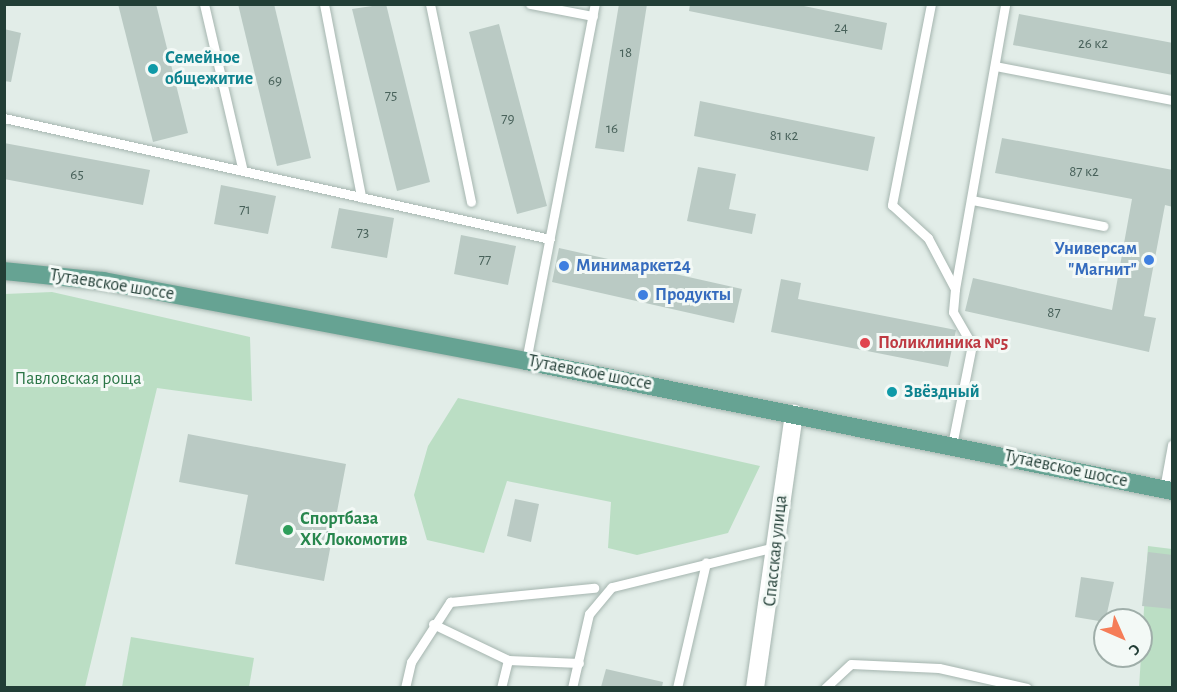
<!DOCTYPE html>
<html>
<head>
<meta charset="utf-8">
<style>
	body { margin:0 }
	#map { position:relative; width:1177px; height:692px; overflow:hidden; background:#e2ede8; font-family:"Alegreya Sans",sans-serif }
	div>[style] { position:absolute }
	.green>* { inset:0; background:#bbdec4 }
	.building>* { inset:0; background:#bacac4 }
	.roads { filter:drop-shadow(0 0 2px #a5b5af) drop-shadow(0 0 2px #a5b5af) }
	.service>* { height:9px; margin:-4.5px; padding:0 4.5px; transform-origin:4.5px; border-radius:4.5px; background:#fff }
	.minor>* { height:18px; margin:-9px; padding:0 9px; transform-origin:9px; border-radius:9px; background:#fff }
	.primary>* { height:18px; margin:-9px; padding:0 9px; transform-origin:9px; border-radius:9px; background:#66a393 }
	.dots>* { width:16px; height:16px; translate:-50% -50%; box-sizing:border-box; border:3px solid #f3f9f6; border-radius:50% }
	span { translate:-50% -50%; white-space:nowrap; text-align:center; line-height:1.15; -webkit-text-stroke:6px #f3f9f6; paint-order:stroke }
	.number-label { font-size:15px; color:#48615a }
	.number-label span { -webkit-text-stroke-width:0 }
	.culture-label { font-size:18px; color:#0d838f; font-weight:700 }
	.left { translate:0 -50%; text-align:left }
	.shop-label { font-size:18px; color:#366cbe; font-weight:700 }
	.right { translate:-100% -50%; text-align:right }
	.street-label { font-size:18px; color:#223e36 }
	.health-label { font-size:18px; color:#be3a42; font-weight:700 }
	.park-label { font-size:18px; color:#2b7647 }
	.leisure-label { font-size:18px; color:#27864d; font-weight:700 }
	.frame { position:absolute; inset:0; border:6px solid #223e36; pointer-events:none }
	.north { position:absolute; left:1093px; top:608px; width:60px; height:60px; box-sizing:border-box; background:#f3f9f6; border:2px solid #9faea9; border-radius:50%; rotate:135deg; font-size:16px; font-weight:700; line-height:24px; text-align:center; color:#223e36 }
	.north::after { content:''; display:block; margin:auto; width:21px; height:27px; background:#f57d58; clip-path:polygon(50% 0,100% 100%,50% 72%,0 100%) }
</style>
</head>
<body>
<div id="map">
	<div class="green">
		<div style="clip-path:polygon(52px 292px,250px 337px,252px 401px,157px 388px,85px 687px,5px 687px,5px 294px)"></div>
		<div style="clip-path:polygon(458px 398px,760px 466px,728px 533px,637px 555px,608px 548px,611px 502px,507px 481px,484px 553px,427px 540px,414px 495px,428px 446px)"></div>
		<div style="clip-path:polygon(1148px 546px,1172px 549px,1172px 687px,1139px 688px)"></div>
		<div style="clip-path:polygon(131px 637px,254px 658px,249px 687px,122px 687px)"></div>
	</div>
	<div class="building">
		<div style="clip-path:polygon(118px 4px,156px 4px,188px 133px,153px 142px)"></div>
		<div style="clip-path:polygon(238px 4px,274px 4px,311px 158px,277px 166px)"></div>
		<div style="clip-path:polygon(386px 4px,430px 182px,397px 191px,352px 9px)"></div>
		<div style="clip-path:polygon(619px 4px,647px 4px,624px 152px,595px 148px)"></div>
		<div style="clip-path:polygon(690px 4px,794px 4px,887px 23px,882px 50px,689px 11px)"></div>
		<div style="clip-path:polygon(1019px 14px,1173px 43px,1173px 75px,1013px 45px)"></div>
		<div style="clip-path:polygon(499px 24px,547px 206px,517px 214px,469px 32px)"></div>
		<div style="clip-path:polygon(4px 29px,21px 33px,11px 82px,4px 81px)"></div>
		<div style="clip-path:polygon(700px 101px,875px 137px,868px 171px,694px 136px)"></div>
		<div style="clip-path:polygon(1002px 138px,1173px 170px,1173px 207px,1165px 205px,1144px 316px,1156px 318px,1149px 352px,965px 311px,973px 278px,1112px 310px,1132px 199px,995px 173px)"></div>
		<div style="clip-path:polygon(4px 143px,150px 170px,143px 205px,4px 179px)"></div>
		<div style="clip-path:polygon(698px 167px,736px 174px,729px 209px,756px 214px,752px 234px,687px 221px)"></div>
		<div style="clip-path:polygon(221px 185px,276px 196px,268px 234px,214px 224px)"></div>
		<div style="clip-path:polygon(339px 208px,394px 218px,387px 258px,331px 248px)"></div>
		<div style="clip-path:polygon(461px 235px,516px 246px,508px 285px,454px 274px)"></div>
		<div style="clip-path:polygon(559px 248px,742px 289px,734px 323px,552px 282px)"></div>
		<div style="clip-path:polygon(781px 279px,801px 283px,798px 299px,956px 330px,948px 367px,771px 332px)"></div>
		<div style="clip-path:polygon(188px 434px,346px 464px,324px 581px,235px 564px,248px 495px,179px 482px)"></div>
		<div style="clip-path:polygon(515px 499px,539px 504px,531px 542px,507px 536px)"></div>
		<div style="clip-path:polygon(1148px 552px,1173px 555px,1173px 609px,1142px 606px)"></div>
		<div style="clip-path:polygon(1081px 577px,1114px 582px,1105px 622px,1075px 617px)"></div>
		<div style="clip-path:polygon(606px 669px,663px 682px,662px 687px,601px 687px)"></div>
	</div>
	<div class="roads">
		<div class="service">
			<div style="left:204px;top:4px;width:171px;rotate:76.9deg"></div>
			<div style="left:324px;top:4px;width:197px;rotate:79.1deg"></div>
			<div style="left:430px;top:4px;width:202px;rotate:78.3deg"></div>
			<div style="left:530px;top:4px;width:64px;rotate:10.8deg"></div>
			<div style="left:931px;top:4px;width:205px;rotate:101deg"></div>
			<div style="left:892px;top:205px;width:49px;rotate:42.5deg"></div>
			<div style="left:928px;top:238px;width:58px;rotate:62.1deg"></div>
			<div style="left:995px;top:66px;width:180px;rotate:10.9deg"></div>
			<div style="left:4px;top:118px;width:559px;rotate:12.5deg"></div>
			<div style="left:972px;top:200px;width:134px;rotate:11.2deg"></div>
			<div style="left:526px;top:361px;width:364px;rotate:-79.1deg"></div>
			<div style="left:952px;top:445px;width:102px;rotate:-78.7deg"></div>
			<div style="left:972px;top:345px;width:38px;rotate:-120deg"></div>
			<div style="left:953px;top:312px;width:23px;rotate:-85deg"></div>
			<div style="left:955px;top:289px;width:289px;rotate:-80deg"></div>
			<div style="left:1164px;top:489px;width:45px;rotate:-79.7deg"></div>
			<div style="left:433px;top:624px;width:83px;rotate:25.6deg"></div>
			<div style="left:405px;top:688px;width:27px;rotate:-77deg"></div>
			<div style="left:411px;top:662px;width:72px;rotate:-57deg"></div>
			<div style="left:450px;top:602px;width:145px;rotate:-5.6deg"></div>
			<div style="left:501px;top:688px;width:29px;rotate:-76deg"></div>
			<div style="left:508px;top:660px;width:71px;rotate:2.4deg"></div>
			<div style="left:572px;top:688px;width:76px;rotate:-77.1deg"></div>
			<div style="left:589px;top:614px;width:35px;rotate:-50deg"></div>
			<div style="left:612px;top:587px;width:168px;rotate:-13.8deg"></div>
			<div style="left:677px;top:688px;width:129px;rotate:-77deg"></div>
			<div style="left:825px;top:688px;width:35px;rotate:-43deg"></div>
			<div style="left:851px;top:664px;width:88px;rotate:2.6deg"></div>
			<div style="left:939px;top:668px;width:90px;rotate:12.8deg"></div>
		</div>
		<div class="minor">
			<div style="left:755px;top:688px;width:277px;rotate:-81.9deg"></div>
		</div>
		<div class="primary">
			<div style="left:4px;top:271px;width:100px;rotate:5.8deg"></div>
			<div style="left:103px;top:281px;width:430px;rotate:10.7deg"></div>
			<div style="left:526px;top:361px;width:659px;rotate:11.38deg"></div>
		</div>
	</div>
	<div class="dots">
		<div style="left:153px;top:69px;background:#0f9aa8"></div>
		<div style="left:1149px;top:260px;background:#3f7fe0"></div>
		<div style="left:564px;top:266px;background:#3f7fe0"></div>
		<div style="left:643px;top:295px;background:#3f7fe0"></div>
		<div style="left:865px;top:343px;background:#e0444e"></div>
		<div style="left:892px;top:392px;background:#0f9aa8"></div>
		<div style="left:288px;top:530px;background:#2e9e5b"></div>
	</div>
	<div class="number-label">
		<span style="left:841px;top:28px">24</span>
		<span style="left:1093px;top:44px">26 к2</span>
		<span style="left:626px;top:53px">18</span>
		<span style="left:275px;top:81px">69</span>
		<span style="left:391px;top:96px">75</span>
		<span style="left:508px;top:119px">79</span>
		<span style="left:612px;top:129px">16</span>
		<span style="left:784px;top:136px">81 к2</span>
		<span style="left:1084px;top:172px">87 к2</span>
		<span style="left:77px;top:175px">65</span>
		<span style="left:245px;top:210px">71</span>
		<span style="left:363px;top:233px">73</span>
		<span style="left:485px;top:260px">77</span>
		<span style="left:1054px;top:313px">87</span>
	</div>
	<div class="culture-label">
		<span class="left" style="left:165px;top:69px">Семейное<br>общежитие</span>
		<span class="left" style="left:904px;top:392px">Звёздный</span>
	</div>
	<div class="shop-label">
		<span class="right" style="left:1137px;top:260px">Универсам<br>"Магнит"</span>
		<span class="left" style="left:576px;top:266px">Минимаркет24</span>
		<span class="left" style="left:655px;top:295px">Продукты</span>
	</div>
	<div class="street-label">
		<span style="left:112px;top:285px;rotate:9deg">Тутаевское шоссе</span>
		<span style="left:590px;top:373px;rotate:11deg">Тутаевское шоссе</span>
		<span style="left:1066px;top:469px;rotate:12deg">Тутаевское шоссе</span>
		<span style="left:776px;top:551px;rotate:-84deg">Спасская улица</span>
	</div>
	<div class="health-label">
		<span class="left" style="left:878px;top:343px">Поликлиника №5</span>
	</div>
	<div class="park-label">
		<span style="left:78px;top:379px">Павловская роща</span>
	</div>
	<div class="leisure-label">
		<span class="left" style="left:300px;top:530px">Спортбаза<br>ХК Локомотив</span>
	</div>
	<div class="frame"></div>
	<div class="north">С</div>
</div>
</body>
</html>
